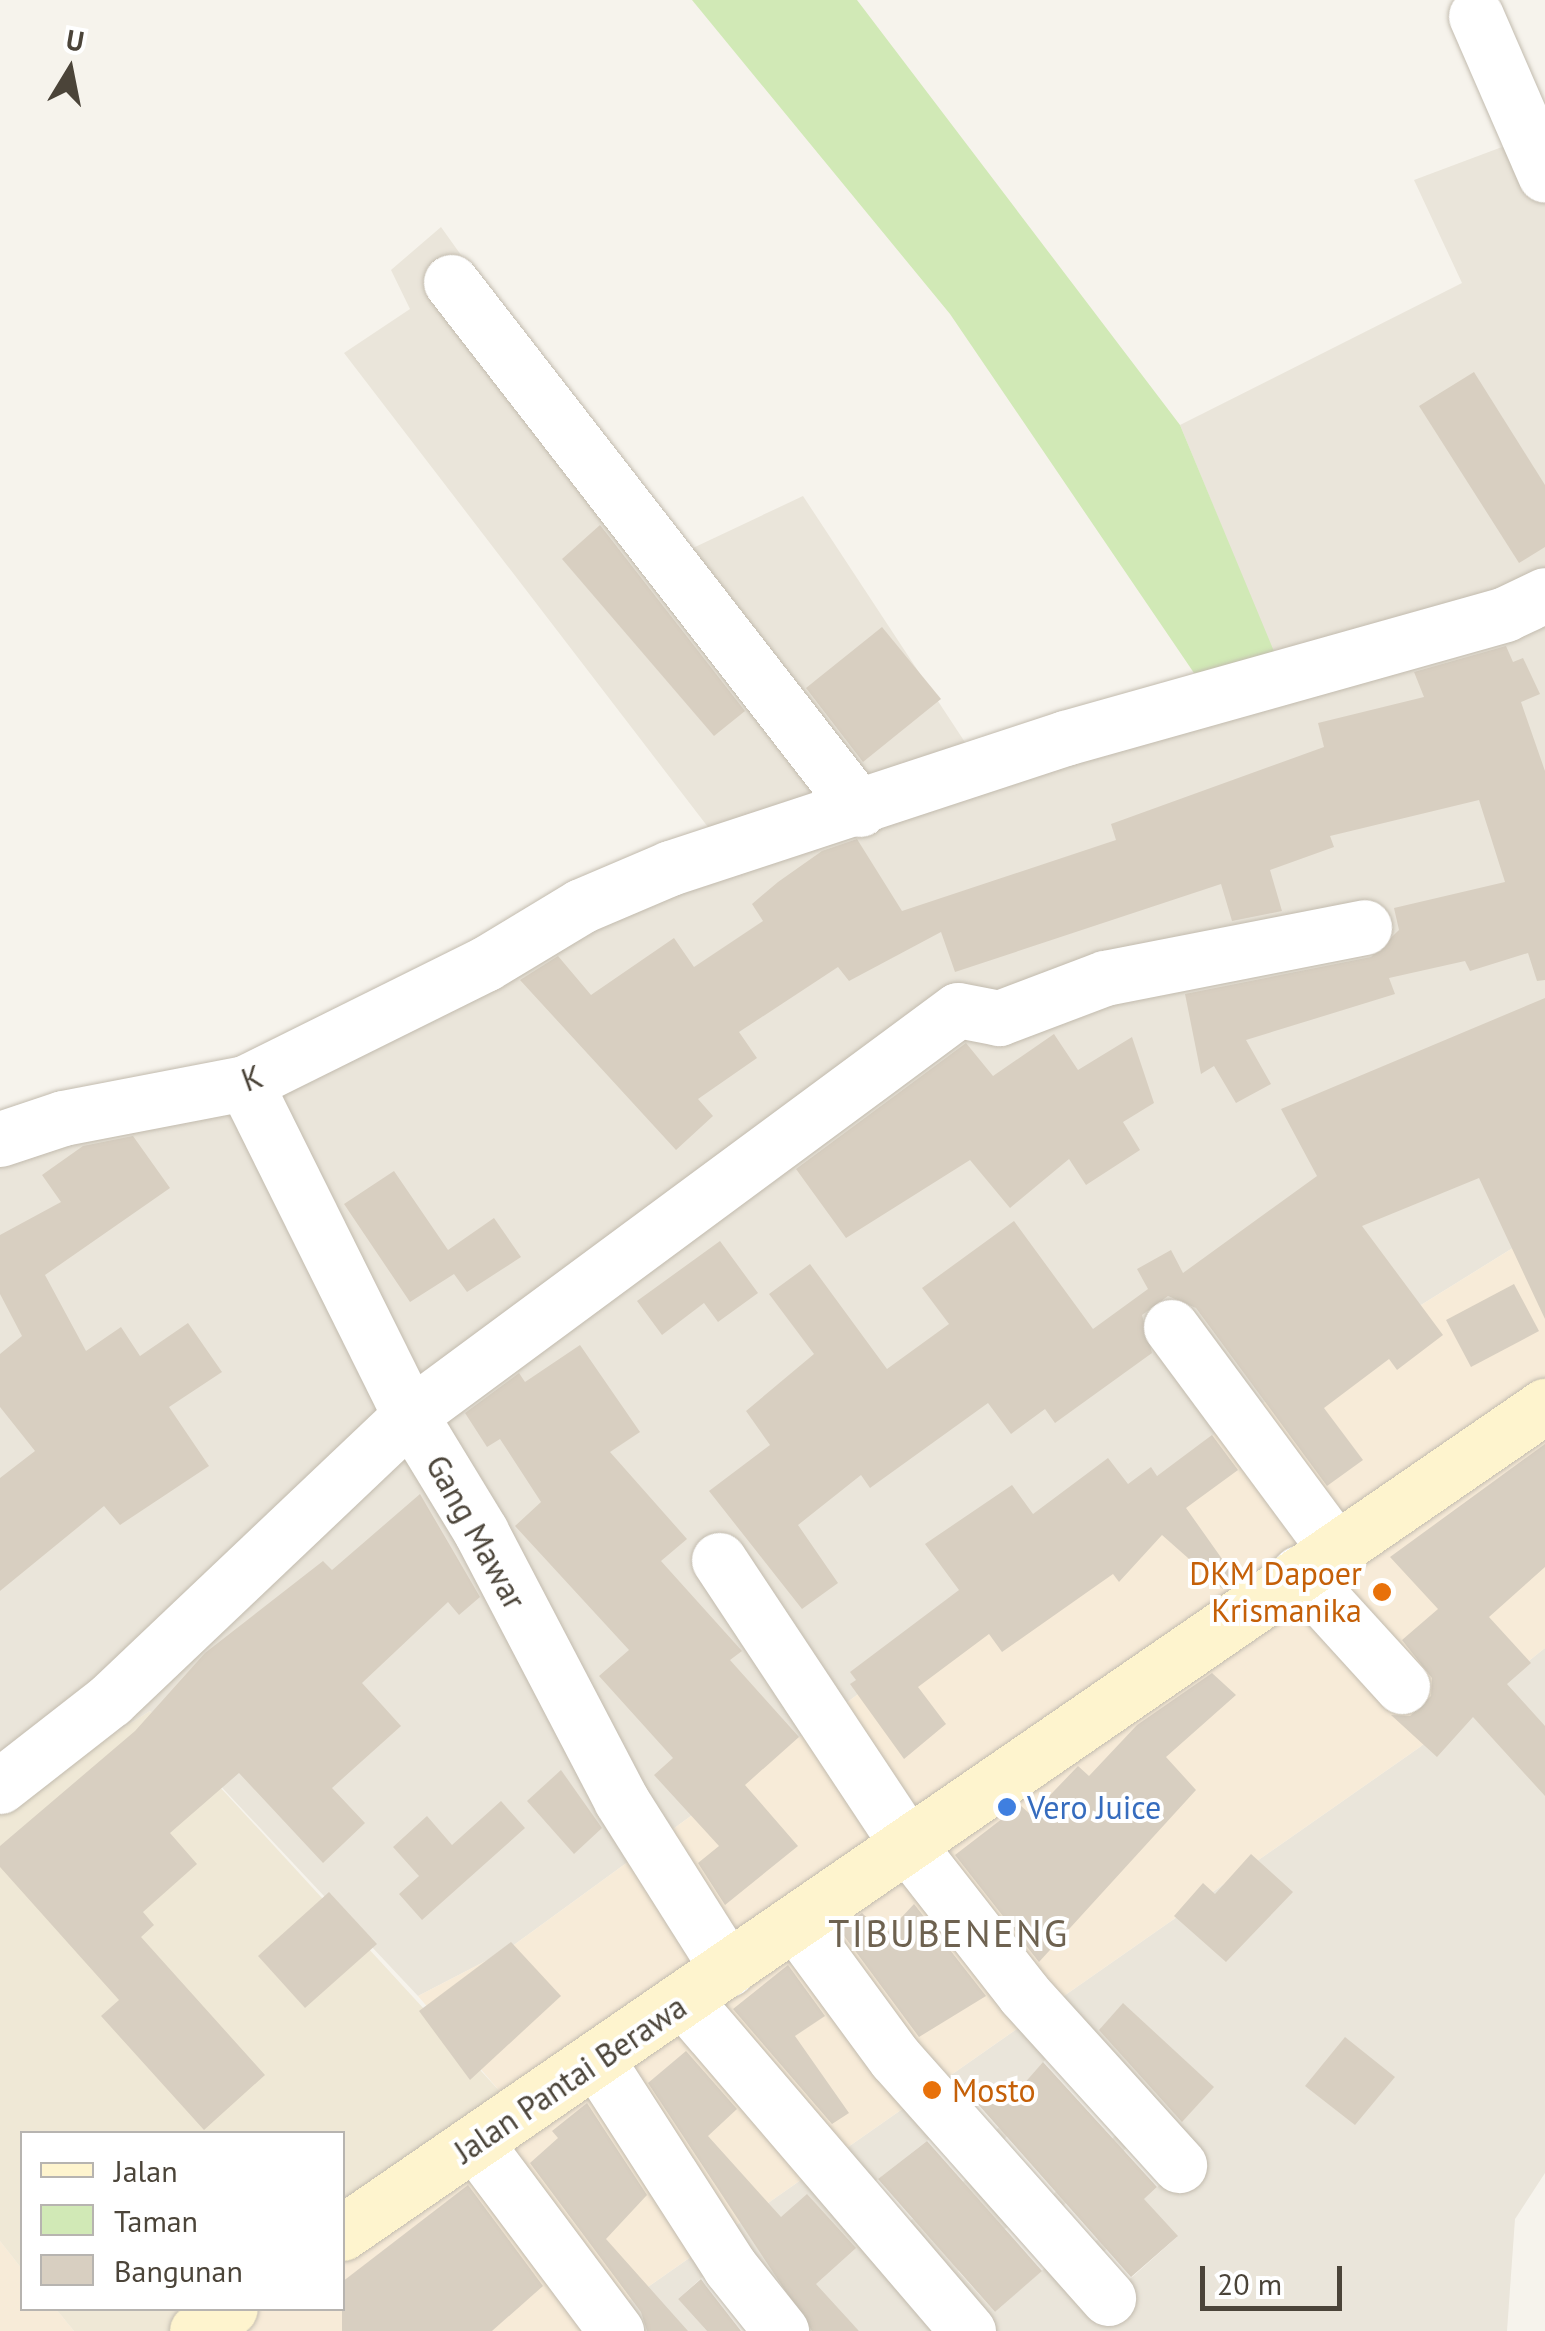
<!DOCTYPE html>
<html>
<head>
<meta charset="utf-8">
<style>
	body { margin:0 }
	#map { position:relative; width:1545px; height:2331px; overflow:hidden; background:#f6f3ec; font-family:"PT Sans",sans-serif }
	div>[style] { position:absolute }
	.residential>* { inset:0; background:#eae5da }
	.commercial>* { inset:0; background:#f7ebd8 }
	.education>* { inset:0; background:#efe8d6 }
	.green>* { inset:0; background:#d1e9b6 }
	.building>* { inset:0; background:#d8cfc1 }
	.roads { filter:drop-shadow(0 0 2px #c2bbae) drop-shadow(0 0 2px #c2bbae) }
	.street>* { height:55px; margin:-27.5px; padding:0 27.5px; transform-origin:27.5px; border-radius:27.5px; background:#fff }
	.secondary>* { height:55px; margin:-27.5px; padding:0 27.5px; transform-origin:27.5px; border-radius:27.5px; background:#fef4ce }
	.dots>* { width:28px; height:28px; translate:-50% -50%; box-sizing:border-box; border:5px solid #fff; border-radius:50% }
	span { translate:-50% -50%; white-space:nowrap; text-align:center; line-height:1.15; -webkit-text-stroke:8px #fff; paint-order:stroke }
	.street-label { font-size:32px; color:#4b4439 }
	.food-label { font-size:32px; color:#c56008 }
	.right { translate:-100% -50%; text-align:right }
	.left { translate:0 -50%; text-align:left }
	.shop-label { font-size:32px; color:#366cbe }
	.quarter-label { font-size:38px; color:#6e6250; letter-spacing:2.5px }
	.legend { position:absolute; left:20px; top:2131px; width:325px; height:180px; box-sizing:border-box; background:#fff; border:2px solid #b7b4b0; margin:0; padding:12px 18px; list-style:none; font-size:30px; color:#4b4439 }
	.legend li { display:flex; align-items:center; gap:20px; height:50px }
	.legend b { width:50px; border:2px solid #b7b4b0 }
	.north { position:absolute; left:20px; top:20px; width:100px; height:100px; -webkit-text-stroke:8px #fff; paint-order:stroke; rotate:10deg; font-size:28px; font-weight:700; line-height:40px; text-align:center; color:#4b4439 }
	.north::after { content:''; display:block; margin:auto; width:35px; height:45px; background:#4b4439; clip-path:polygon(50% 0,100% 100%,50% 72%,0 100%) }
	.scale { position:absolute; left:1200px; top:2266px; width:142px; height:45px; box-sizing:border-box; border:5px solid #4b4439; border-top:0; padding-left:12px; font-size:30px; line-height:35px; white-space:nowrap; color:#4b4439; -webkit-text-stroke:8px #fff; paint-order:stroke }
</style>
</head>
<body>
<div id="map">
	<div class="residential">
		<div style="clip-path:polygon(1526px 138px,1545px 145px,1545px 1228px,1226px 1426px,507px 1950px,418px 1996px,150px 1711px,0 1805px,0 1164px,721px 844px,344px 353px,410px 309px,391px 270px,441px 227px,676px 556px,803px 496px,980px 765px,1277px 661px,1180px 425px,1462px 283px,1414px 180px)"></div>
		<div style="clip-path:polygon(evenodd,1545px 1648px,1545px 2173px,1515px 2219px,1507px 2331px,859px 2331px,852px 2324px,844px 2331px,756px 2331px,716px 2265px,678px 2299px,707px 2331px,585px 2331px,1420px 1747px,1545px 1648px,1053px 2051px,1130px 2119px,1093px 2160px,1016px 2093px,1053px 2051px,1545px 1648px,985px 2085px,1014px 2111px,990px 2137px,962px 2112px,985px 2085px,1545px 1648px,1025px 2117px,1079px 2167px,1047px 2201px,993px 2151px,1025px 2117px,1545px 1648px,941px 2130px,975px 2173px,906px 2224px,873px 2183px,941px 2130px,1545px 1648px,1131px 2144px,1164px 2181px,1088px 2248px,1055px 2213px,1131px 2144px,1545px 1648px,1151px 2208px,1177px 2237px,1122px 2286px,1097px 2258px,1151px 2208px,1545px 1648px,1025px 2211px,1063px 2252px,995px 2312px,958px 2271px,1025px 2211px)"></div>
	</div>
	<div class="commercial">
		<div style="clip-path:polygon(1545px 1228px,1545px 1648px,1420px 1747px,585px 2331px,196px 2331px,229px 2309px,342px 2308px,343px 2230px,515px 2109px,418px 1996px,507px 1950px,1226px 1426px)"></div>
		<div style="clip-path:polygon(0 2241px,22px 2269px,22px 2308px,56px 2309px,74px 2331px,0 2331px)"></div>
	</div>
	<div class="education">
		<div style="clip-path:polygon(150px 1711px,516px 2109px,343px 2230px,342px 2134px,22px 2134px,22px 2269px,0 2241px,0 1805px)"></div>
		<div style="clip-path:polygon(56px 2309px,229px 2309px,196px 2331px,74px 2331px)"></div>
	</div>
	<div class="green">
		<div style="clip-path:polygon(692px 0,857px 0,1180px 425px,1278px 661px,1194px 673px,950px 314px)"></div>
	</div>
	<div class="building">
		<div style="clip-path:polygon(1474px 372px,1545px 485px,1545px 547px,1519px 563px,1419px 406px)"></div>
		<div style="clip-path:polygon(600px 525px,745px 711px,714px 736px,562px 559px)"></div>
		<div style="clip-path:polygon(882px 627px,941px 699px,863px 762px,806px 688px)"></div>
		<div style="clip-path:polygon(1506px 646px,1513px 662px,1523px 658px,1540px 694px,1521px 702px,1545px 771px,1545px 980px,1537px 981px,1528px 953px,1470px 971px,1465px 961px,1389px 978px,1395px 994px,1246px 1040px,1271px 1084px,1236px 1103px,1214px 1066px,1201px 1074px,1185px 994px,1371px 957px,1399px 930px,1394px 908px,1505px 882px,1479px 800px,1330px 836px,1334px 847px,1270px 870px,1282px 911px,1232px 921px,1221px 884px,955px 972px,941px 932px,849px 981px,838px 967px,739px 1032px,757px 1058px,698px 1099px,713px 1116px,676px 1150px,520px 980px,558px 956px,591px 995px,674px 938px,694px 967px,763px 921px,752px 904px,778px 882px,822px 851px,857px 839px,902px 911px,1116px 840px,1111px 824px,1324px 747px,1318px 723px,1424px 697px,1414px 672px)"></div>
		<div style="clip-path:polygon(1545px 998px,1545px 1319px,1479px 1178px,1362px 1226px,1443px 1335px,1397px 1370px,1389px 1359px,1324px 1408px,1363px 1460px,1327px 1486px,1196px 1308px,1168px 1296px,1142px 1315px,1152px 1353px,1055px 1423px,1045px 1409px,1011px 1434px,988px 1403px,870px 1488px,861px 1475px,798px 1525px,838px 1583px,802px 1609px,709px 1491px,770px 1445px,746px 1411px,814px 1354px,769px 1294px,810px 1264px,887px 1369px,949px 1324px,922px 1288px,1014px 1221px,1093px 1329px,1148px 1289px,1137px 1269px,1171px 1250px,1183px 1273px,1317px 1176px,1281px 1109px)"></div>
		<div style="clip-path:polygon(1054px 1034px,1078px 1070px,1132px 1037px,1154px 1103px,1123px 1122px,1140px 1150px,1086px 1185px,1069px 1159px,1010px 1208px,970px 1160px,846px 1238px,796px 1169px,966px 1043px,993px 1076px)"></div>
		<div style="clip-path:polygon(133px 1136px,170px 1188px,45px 1275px,86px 1351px,121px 1327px,140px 1356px,188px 1323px,222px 1372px,169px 1407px,209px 1466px,120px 1525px,104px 1506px,0 1591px,0 1478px,35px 1451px,0 1407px,0 1354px,22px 1336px,0 1294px,0 1235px,61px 1202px,42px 1175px,83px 1146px)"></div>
		<div style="clip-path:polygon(394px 1171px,448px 1250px,494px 1218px,521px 1257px,467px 1292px,454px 1274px,410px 1302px,344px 1204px)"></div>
		<div style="clip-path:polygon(720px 1241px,758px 1293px,718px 1322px,704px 1303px,662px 1335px,637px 1301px)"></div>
		<div style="clip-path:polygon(1514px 1284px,1539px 1331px,1471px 1367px,1446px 1320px)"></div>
		<div style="clip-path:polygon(580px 1345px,640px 1432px,610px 1452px,687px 1539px,661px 1561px,742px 1651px,730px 1660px,799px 1737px,745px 1785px,798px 1846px,725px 1905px,698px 1863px,719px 1846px,654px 1775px,673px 1758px,599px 1676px,629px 1650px,515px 1526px,541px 1502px,500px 1439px,487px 1447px,465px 1413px,519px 1373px,525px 1382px)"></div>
		<div style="clip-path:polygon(1212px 1435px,1238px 1470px,1186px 1508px,1237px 1580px,1223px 1589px,1162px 1535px,1119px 1582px,1113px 1574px,1002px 1652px,989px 1634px,918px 1687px,946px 1724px,904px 1759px,850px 1684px,856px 1680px,850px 1672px,959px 1590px,925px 1544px,1012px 1485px,1033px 1514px,1108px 1458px,1128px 1484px,1151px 1467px,1157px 1476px)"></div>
		<div style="clip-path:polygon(1545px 1444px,1545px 1567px,1489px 1617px,1531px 1663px,1507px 1684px,1545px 1726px,1545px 1796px,1473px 1717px,1437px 1757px,1391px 1715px,1410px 1716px,1431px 1696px,1432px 1678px,1402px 1640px,1438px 1609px,1390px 1557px)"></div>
		<div style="clip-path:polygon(420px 1494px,480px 1597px,459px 1615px,448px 1602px,362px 1683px,401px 1726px,332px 1788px,365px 1823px,323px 1863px,239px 1773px,170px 1833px,197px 1864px,143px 1912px,154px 1925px,141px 1937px,265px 2075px,204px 2130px,101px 2016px,119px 2000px,0 1867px,0 1846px,135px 1731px,205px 1653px,323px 1561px,332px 1570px)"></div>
		<div style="clip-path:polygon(1212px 1673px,1236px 1695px,1166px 1757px,1196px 1790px,1039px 1962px,955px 1855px,1020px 1805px,1031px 1815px,1078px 1766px,1089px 1776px,1137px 1725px)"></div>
		<div style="clip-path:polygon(561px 1770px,602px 1828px,574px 1854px,527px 1801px)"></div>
		<div style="clip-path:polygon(501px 1801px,525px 1828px,422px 1920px,399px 1894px,419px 1876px,393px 1847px,427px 1816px,452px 1845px)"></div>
		<div style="clip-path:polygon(1251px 1854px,1293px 1892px,1226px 1962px,1174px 1916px,1203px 1883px,1215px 1894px)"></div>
		<div style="clip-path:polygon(329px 1892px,377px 1944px,305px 2008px,258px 1956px)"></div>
		<div style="clip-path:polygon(914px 1904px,986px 1996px,919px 2037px,839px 1929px,862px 1913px,885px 1935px)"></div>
		<div style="clip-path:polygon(511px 1942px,561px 1996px,470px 2080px,419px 2011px)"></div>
		<div style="clip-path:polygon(788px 1965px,825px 2016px,795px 2036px,849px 2113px,832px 2124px,733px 2009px)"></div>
		<div style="clip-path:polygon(1123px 2003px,1214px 2087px,1182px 2122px,1099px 2030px)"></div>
		<div style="clip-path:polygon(1345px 2037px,1395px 2077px,1355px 2125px,1305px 2086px)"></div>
		<div style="clip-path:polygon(686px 2051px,737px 2109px,708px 2136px,781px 2217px,807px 2194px,856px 2248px,816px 2284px,859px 2331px,812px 2331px,648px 2083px)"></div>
		<div style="clip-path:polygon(1043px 2062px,1157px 2187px,1144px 2199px,1178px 2236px,1131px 2277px,977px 2103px,993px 2091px,1006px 2104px)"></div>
		<div style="clip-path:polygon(587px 2103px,647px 2195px,606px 2239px,688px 2331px,647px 2331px,641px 2312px,530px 2163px,558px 2138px,552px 2131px)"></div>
		<div style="clip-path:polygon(927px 2141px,1042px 2271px,995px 2312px,878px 2179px)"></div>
		<div style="clip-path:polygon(468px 2185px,543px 2286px,492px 2331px,342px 2331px,342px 2282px)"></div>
		<div style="clip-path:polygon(701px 2279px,706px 2286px,741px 2331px,707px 2331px,678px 2299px)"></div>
	</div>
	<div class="roads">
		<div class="street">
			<div style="left:1476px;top:16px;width:173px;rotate:66.5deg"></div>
			<div style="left:451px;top:282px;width:667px;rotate:52.19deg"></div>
			<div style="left:245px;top:1083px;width:371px;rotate:63.6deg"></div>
			<div style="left:410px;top:1415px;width:137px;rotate:58.7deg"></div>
			<div style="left:481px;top:1532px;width:302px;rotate:62.4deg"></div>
			<div style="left:621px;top:1800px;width:200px;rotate:57.7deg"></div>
			<div style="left:0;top:1139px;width:66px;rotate:-18.4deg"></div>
			<div style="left:63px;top:1118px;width:185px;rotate:-10.9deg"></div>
			<div style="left:245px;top:1083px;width:268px;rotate:-26.4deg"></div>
			<div style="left:485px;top:964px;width:112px;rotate:-31.1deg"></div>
			<div style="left:581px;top:906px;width:97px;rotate:-23.1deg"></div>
			<div style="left:670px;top:868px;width:416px;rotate:-18.2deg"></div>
			<div style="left:1065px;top:738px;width:457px;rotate:-15.7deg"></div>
			<div style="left:1505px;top:614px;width:44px;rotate:-25.4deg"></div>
			<div style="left:1171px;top:1327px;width:276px;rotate:53.5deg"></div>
			<div style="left:719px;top:1560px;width:341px;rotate:56.5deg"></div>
			<div style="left:907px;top:1844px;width:190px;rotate:52deg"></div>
			<div style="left:1024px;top:1994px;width:231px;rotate:47.8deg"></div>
			<div style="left:1299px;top:1573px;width:153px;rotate:47.7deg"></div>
			<div style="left:0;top:1786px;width:140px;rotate:-38deg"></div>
			<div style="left:110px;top:1700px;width:414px;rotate:-43.5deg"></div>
			<div style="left:410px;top:1415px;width:681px;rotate:-36.47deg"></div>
			<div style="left:958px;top:1010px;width:42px;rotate:11deg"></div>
			<div style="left:999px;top:1018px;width:113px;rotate:-20.7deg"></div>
			<div style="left:1105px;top:978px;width:264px;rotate:-11.1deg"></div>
			<div style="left:795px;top:1922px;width:169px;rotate:53.7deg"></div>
			<div style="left:895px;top:2058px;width:321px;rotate:48.4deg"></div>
			<div style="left:685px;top:2001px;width:435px;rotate:49.4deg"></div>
			<div style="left:598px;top:2062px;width:244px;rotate:57.2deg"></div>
			<div style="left:730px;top:2267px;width:82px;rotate:51.4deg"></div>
			<div style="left:476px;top:2144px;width:234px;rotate:53.2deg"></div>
		</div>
		<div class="secondary">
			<div style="left:342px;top:2233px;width:1460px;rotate:-34.51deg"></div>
			<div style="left:197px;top:2331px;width:40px;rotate:-34.9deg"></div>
		</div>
	</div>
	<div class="dots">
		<div style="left:1382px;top:1592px;background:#e8710a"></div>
		<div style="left:1007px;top:1807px;background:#3f7fe0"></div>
		<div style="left:932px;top:2090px;background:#e8710a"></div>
	</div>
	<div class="street-label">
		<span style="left:252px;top:1078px;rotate:-20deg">K</span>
		<span style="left:476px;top:1532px;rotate:61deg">Gang Mawar</span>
		<span style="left:570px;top:2079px;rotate:-34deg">Jalan Pantai Berawa</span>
	</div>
	<div class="food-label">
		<span class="right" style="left:1362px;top:1592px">DKM Dapoer<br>Krismanika</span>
		<span class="left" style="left:952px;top:2090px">Mosto</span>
	</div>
	<div class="shop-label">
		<span class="left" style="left:1027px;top:1807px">Vero Juice</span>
	</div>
	<div class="quarter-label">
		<span style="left:949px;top:1933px">TIBUBENENG</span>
	</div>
	<ul class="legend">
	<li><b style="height:12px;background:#fef4ce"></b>Jalan</li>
	<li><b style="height:28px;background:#d1e9b6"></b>Taman</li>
	<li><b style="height:28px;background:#d8cfc1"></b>Bangunan</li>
	</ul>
	<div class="north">U</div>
	<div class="scale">20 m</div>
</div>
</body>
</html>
